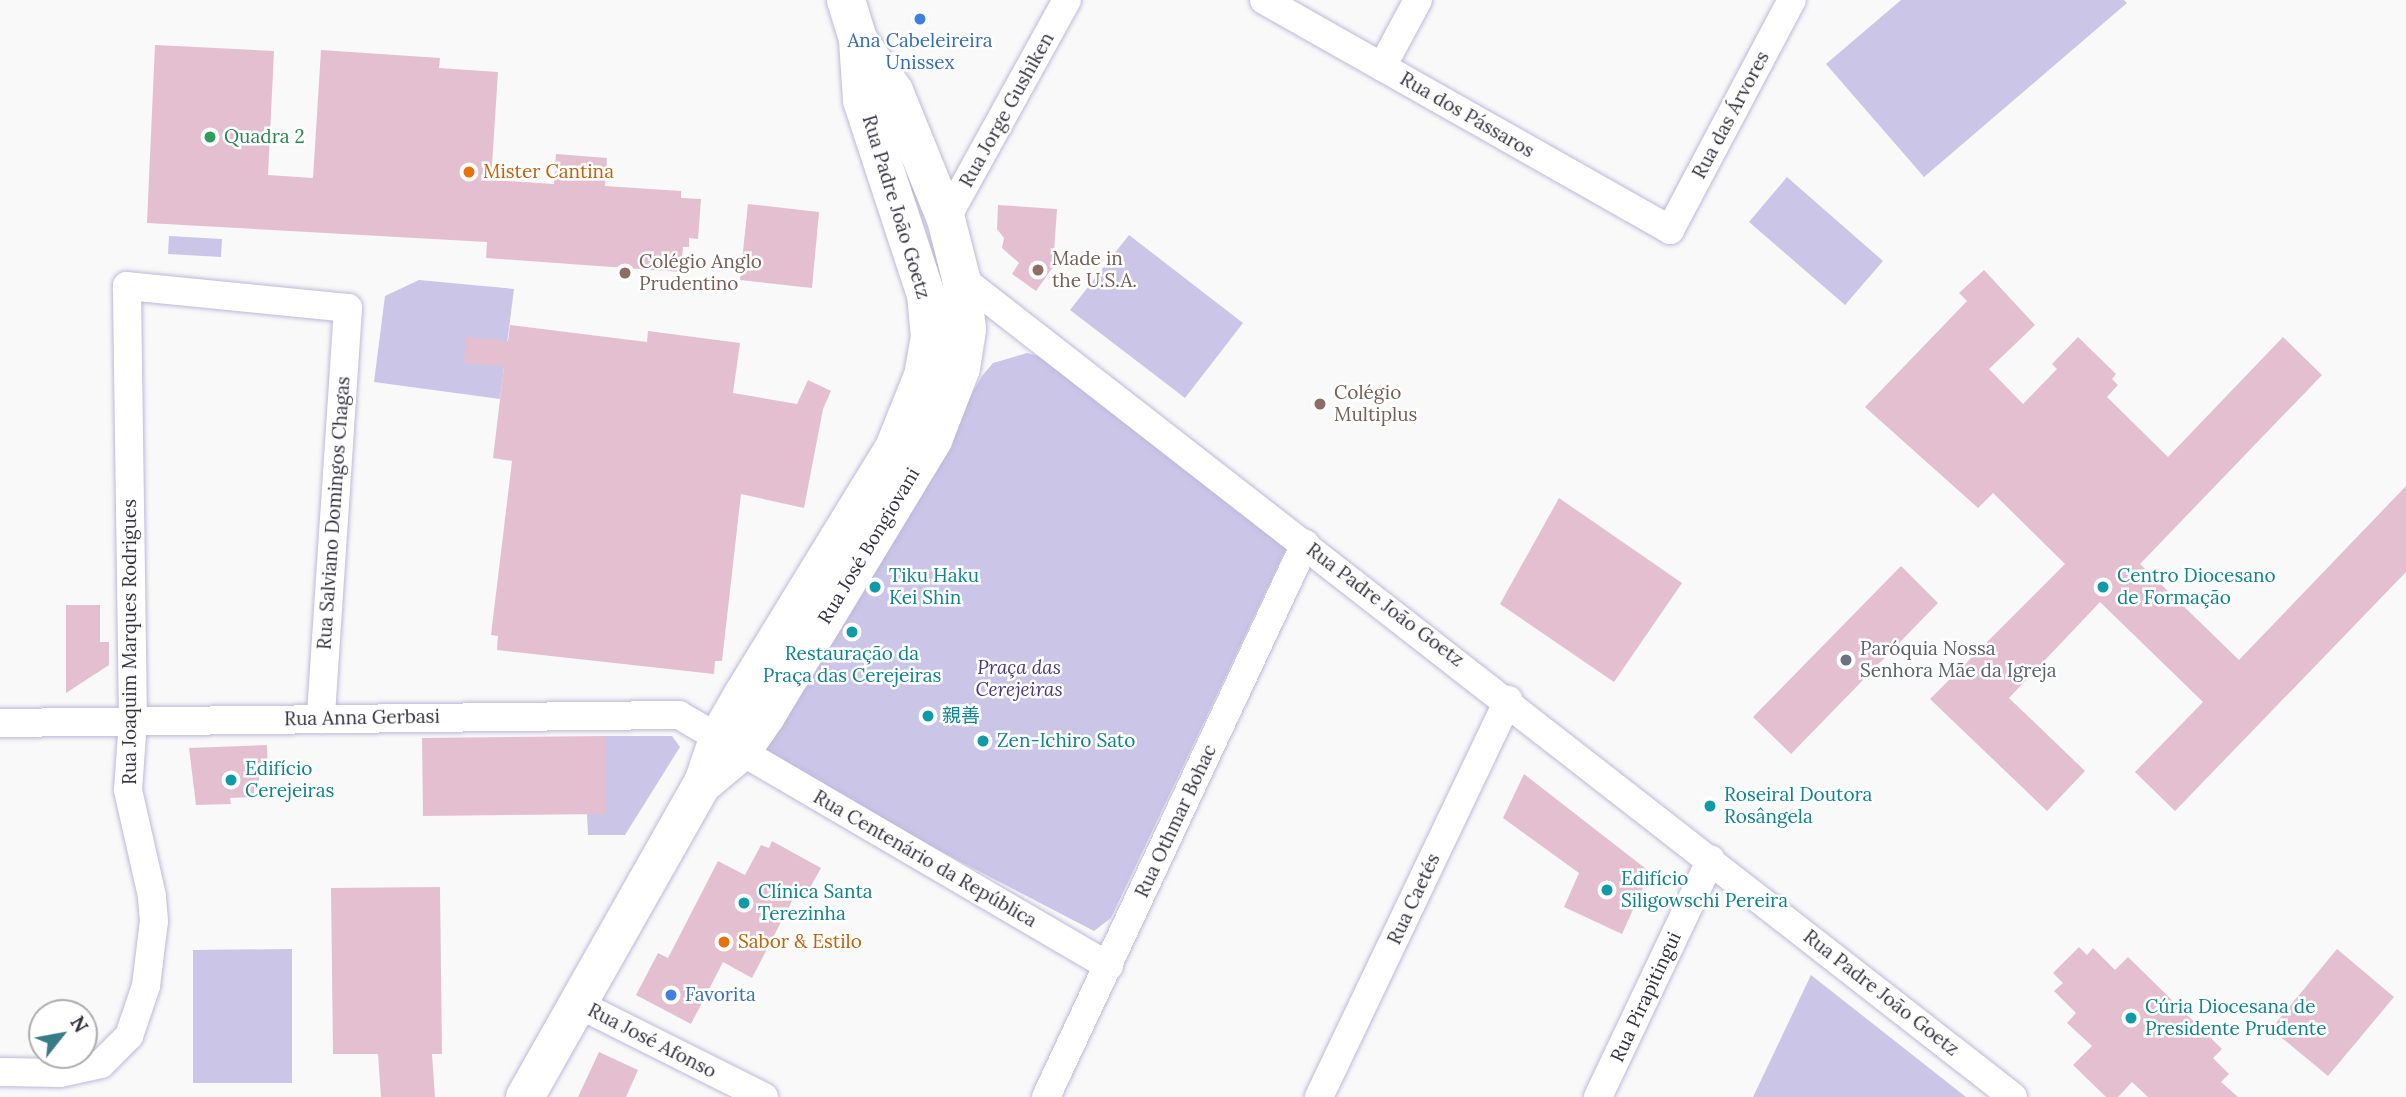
<!DOCTYPE html>
<html>
<head>
<meta charset="utf-8">
<style>
	body { margin:0 }
	#map { position:relative; width:2406px; height:1097px; overflow:hidden; background:#f9f9f9; font-family:Lora,"Noto Sans SC",serif }
	div>[style] { position:absolute }
	.green>* { inset:0; background:#cbc5e8 }
	.building>* { inset:0; background:#e4bfd0 }
	.roads { filter:drop-shadow(0 0 2px #beb8da) drop-shadow(0 0 2px #beb8da) }
	.street>* { height:28px; margin:-14px; padding:0 14px; transform-origin:14px; border-radius:14px; background:#fff }
	.secondary>* { height:38px; margin:-19px; padding:0 19px; transform-origin:19px; border-radius:19px; background:#fff }
	.dots>* { width:19px; height:19px; translate:-50% -50%; box-sizing:border-box; border:4px solid #fff; border-radius:50% }
	span { translate:-50% -50%; white-space:nowrap; text-align:center; line-height:1.15; -webkit-text-stroke:5px #fff; paint-order:stroke }
	.shop-label { font-size:19px; color:#366cbe }
	.left { translate:0 -50%; text-align:left }
	.street-label { font-size:19px; color:#33313e }
	.leisure-label { font-size:19px; color:#27864d }
	.food-label { font-size:19px; color:#c56008 }
	.education-label { font-size:19px; color:#785e54 }
	.culture-label { font-size:19px; color:#0d838f }
	.worship-label { font-size:19px; color:#5b616d }
	.park-label { font-size:19px; color:#4a397a; font-style:italic }
	.north { position:absolute; left:28px; top:999px; width:70px; height:70px; box-sizing:border-box; background:#fff; border:2px solid #adadb2; border-radius:50%; rotate:59deg; font-size:19px; font-weight:700; line-height:28px; text-align:center; color:#33313e }
	.north::after { content:''; display:block; margin:auto; width:24px; height:32px; background:#357b88; clip-path:polygon(50% 0,100% 100%,50% 72%,0 100%) }
</style>
</head>
<body>
<div id="map">
	<div class="green">
		<div style="clip-path:polygon(1901px 0,2124px 0,2127px 3px,1924px 177px,1826px 64px)"></div>
		<div style="clip-path:polygon(1787px 177px,1883px 261px,1845px 305px,1749px 222px)"></div>
		<div style="clip-path:polygon(1129px 235px,1243px 323px,1185px 398px,1070px 310px)"></div>
		<div style="clip-path:polygon(169px 236px,222px 239px,221px 257px,168px 254px)"></div>
		<div style="clip-path:polygon(419px 280px,514px 289px,500px 399px,374px 382px,385px 296px)"></div>
		<div style="clip-path:polygon(1027px 353px,1042px 357px,1286px 549px,1111px 918px,1094px 931px,759px 757px,982px 376px,993px 363px)"></div>
		<div style="clip-path:polygon(605px 736px,672px 736px,680px 747px,625px 835px,588px 835px,587px 814px,605px 813px)"></div>
		<div style="clip-path:polygon(292px 949px,292px 1083px,193px 1083px,193px 950px)"></div>
		<div style="clip-path:polygon(1811px 975px,1966px 1097px,1753px 1097px)"></div>
	</div>
	<div class="building">
		<div style="clip-path:polygon(155px 45px,274px 51px,268px 175px,313px 178px,321px 50px,440px 58px,439px 68px,498px 72px,491px 180px,554px 184px,556px 154px,607px 158px,605px 186px,681px 191px,681px 198px,701px 199px,698px 239px,689px 238px,689px 247px,683px 247px,681px 272px,486px 258px,487px 242px,147px 223px)"></div>
		<div style="clip-path:polygon(748px 204px,819px 212px,812px 288px,740px 280px)"></div>
		<div style="clip-path:polygon(998px 205px,1057px 209px,1053px 267px,1036px 291px,1012px 274px,1019px 263px,1002px 248px,1004px 238px,997px 229px)"></div>
		<div style="clip-path:polygon(1984px 270px,2035px 325px,1989px 369px,2023px 404px,2057px 369px,2052px 364px,2078px 337px,2116px 374px,2112px 379px,2118px 385px,2107px 397px,2168px 457px,2283px 337px,2322px 375px,2140px 564px,2239px 660px,2406px 486px,2406px 572px,2175px 811px,2135px 772px,2203px 702px,2100px 602px,2009px 698px,2085px 771px,2047px 811px,1930px 699px,2065px 564px,1993px 493px,1978px 508px,1865px 407px,1967px 301px,1959px 293px)"></div>
		<div style="clip-path:polygon(510px 325px,647px 342px,648px 331px,740px 343px,733px 393px,797px 404px,808px 380px,831px 391px,823px 409px,804px 508px,741px 494px,722px 661px,715px 661px,714px 674px,497px 650px,498px 636px,491px 635px,512px 461px,493px 458px,504px 366px,464px 363px,466px 337px,508px 341px)"></div>
		<div style="clip-path:polygon(1559px 498px,1682px 583px,1614px 682px,1500px 604px)"></div>
		<div style="clip-path:polygon(1901px 566px,1938px 603px,1791px 754px,1753px 717px)"></div>
		<div style="clip-path:polygon(66px 605px,100px 605px,100px 642px,109px 642px,109px 665px,66px 693px)"></div>
		<div style="clip-path:polygon(605px 736px,605px 814px,423px 816px,422px 738px)"></div>
		<div style="clip-path:polygon(267px 745px,268px 774px,259px 774px,259px 788px,254px 788px,254px 797px,230px 798px,231px 804px,196px 805px,189px 748px)"></div>
		<div style="clip-path:polygon(1524px 774px,1650px 872px,1622px 934px,1564px 907px,1579px 873px,1503px 818px)"></div>
		<div style="clip-path:polygon(772px 841px,821px 868px,803px 900px,795px 895px,752px 978px,723px 962px,691px 1024px,636px 995px,658px 953px,668px 958px,718px 861px,745px 875px,761px 845px,769px 848px)"></div>
		<div style="clip-path:polygon(440px 887px,442px 1054px,432px 1054px,435px 1097px,381px 1097px,378px 1054px,333px 1054px,331px 888px)"></div>
		<div style="clip-path:polygon(2079px 947px,2087px 955px,2093px 948px,2115px 970px,2128px 957px,2222px 1049px,2213px 1058px,2229px 1074px,2221px 1082px,2238px 1097px,2148px 1097px,2132px 1082px,2118px 1097px,2106px 1097px,2073px 1065px,2092px 1046px,2067px 1023px,2076px 1013px,2054px 991px,2063px 983px,2053px 973px)"></div>
		<div style="clip-path:polygon(2337px 949px,2394px 997px,2328px 1076px,2271px 1029px)"></div>
		<div style="clip-path:polygon(599px 1052px,638px 1070px,626px 1097px,578px 1097px)"></div>
	</div>
	<div class="roads">
		<div class="street">
			<div style="left:1264px;top:0;width:467px;rotate:29.5deg"></div>
			<div style="left:1670px;top:230px;width:260px;rotate:-62.1deg"></div>
			<div style="left:1382px;top:67px;width:76px;rotate:-61.8deg"></div>
			<div style="left:946px;top:219px;width:250px;rotate:-61.1deg"></div>
			<div style="left:961px;top:278px;width:1333px;rotate:37.9deg"></div>
			<div style="left:0;top:723px;width:679px;rotate:-0.68deg"></div>
			<div style="left:679px;top:715px;width:498px;rotate:30.3deg"></div>
			<div style="left:578px;top:1004px;width:208px;rotate:26.6deg"></div>
			<div style="left:0;top:1072px;width:60px;rotate:1deg"></div>
			<div style="left:60px;top:1073px;width:42px;rotate:-12.4deg"></div>
			<div style="left:101px;top:1064px;width:40px;rotate:-45deg"></div>
			<div style="left:129px;top:1036px;width:53px;rotate:-71.2deg"></div>
			<div style="left:146px;top:986px;width:65px;rotate:-83deg"></div>
			<div style="left:154px;top:921px;width:25px;rotate:-95deg"></div>
			<div style="left:152px;top:896px;width:109px;rotate:-102.8deg"></div>
			<div style="left:128px;top:790px;width:69px;rotate:-85.9deg"></div>
			<div style="left:133px;top:721px;width:435px;rotate:-90.8deg"></div>
			<div style="left:127px;top:286px;width:222px;rotate:5.7deg"></div>
			<div style="left:348px;top:308px;width:412px;rotate:93.8deg"></div>
			<div style="left:1046px;top:1097px;width:611px;rotate:-64.9deg"></div>
			<div style="left:1319px;top:1097px;width:440px;rotate:-64.5deg"></div>
			<div style="left:1598px;top:1097px;width:263px;rotate:-64.6deg"></div>
		</div>
		<div class="secondary">
			<div style="left:704px;top:783px;width:48px;rotate:-40deg"></div>
			<div style="left:741px;top:752px;width:44px;rotate:-55.2deg"></div>
			<div style="left:766px;top:716px;width:323px;rotate:-58.8deg"></div>
			<div style="left:933px;top:440px;width:77px;rotate:-68.7deg"></div>
			<div style="left:961px;top:368px;width:39px;rotate:-81deg"></div>
			<div style="left:967px;top:329px;width:51px;rotate:-96.7deg"></div>
			<div style="left:961px;top:278px;width:61px;rotate:-104.3deg"></div>
			<div style="left:946px;top:219px;width:138px;rotate:-112.1deg"></div>
			<div style="left:894px;top:91px;width:61px;rotate:-125deg"></div>
			<div style="left:525px;top:1097px;width:361px;rotate:-60.5deg"></div>
			<div style="left:703px;top:783px;width:50px;rotate:-71.2deg"></div>
			<div style="left:719px;top:736px;width:46px;rotate:-60.1deg"></div>
			<div style="left:742px;top:696px;width:291px;rotate:-58.5deg"></div>
			<div style="left:894px;top:448px;width:78px;rotate:-68.1deg"></div>
			<div style="left:923px;top:376px;width:40px;rotate:-80deg"></div>
			<div style="left:930px;top:337px;width:42px;rotate:-95.4deg"></div>
			<div style="left:926px;top:295px;width:205px;rotate:-108.2deg"></div>
			<div style="left:862px;top:100px;width:61px;rotate:-93.8deg"></div>
			<div style="left:858px;top:39px;width:41px;rotate:-107.1deg"></div>
		</div>
	</div>
	<div class="dots">
		<div style="left:920px;top:19px;background:#3f7fe0"></div>
		<div style="left:210px;top:137px;background:#2e9e5b"></div>
		<div style="left:469px;top:172px;background:#e8710a"></div>
		<div style="left:1038px;top:270px;background:#8d6e63"></div>
		<div style="left:625px;top:273px;background:#8d6e63"></div>
		<div style="left:1320px;top:404px;background:#8d6e63"></div>
		<div style="left:875px;top:587px;background:#0f9aa8"></div>
		<div style="left:2103px;top:587px;background:#0f9aa8"></div>
		<div style="left:852px;top:632px;background:#0f9aa8"></div>
		<div style="left:1846px;top:660px;background:#6b7280"></div>
		<div style="left:928px;top:716px;background:#0f9aa8"></div>
		<div style="left:983px;top:741px;background:#0f9aa8"></div>
		<div style="left:231px;top:780px;background:#0f9aa8"></div>
		<div style="left:1710px;top:806px;background:#0f9aa8"></div>
		<div style="left:1607px;top:890px;background:#0f9aa8"></div>
		<div style="left:744px;top:903px;background:#0f9aa8"></div>
		<div style="left:724px;top:942px;background:#e8710a"></div>
		<div style="left:671px;top:995px;background:#3f7fe0"></div>
		<div style="left:2131px;top:1018px;background:#0f9aa8"></div>
	</div>
	<div class="shop-label">
		<span style="left:920px;top:52px">Ana Cabeleireira<br>Unissex</span>
		<span class="left" style="left:685px;top:995px">Favorita</span>
	</div>
	<div class="street-label">
		<span style="left:1007px;top:110px;rotate:-61deg">Rua Jorge Gushiken</span>
		<span style="left:1467px;top:115px;rotate:30deg">Rua dos Pássaros</span>
		<span style="left:1731px;top:115px;rotate:-62deg">Rua das Árvores</span>
		<span style="left:896px;top:207px;rotate:73deg">Rua Padre João Goetz</span>
		<span style="left:334px;top:513px;rotate:-86deg">Rua Salviano Domingos Chagas</span>
		<span style="left:869px;top:546px;rotate:-59deg">Rua José Bongiovani</span>
		<span style="left:1385px;top:605px;rotate:37deg">Rua Padre João Goetz</span>
		<span style="left:130px;top:642px;rotate:-90deg">Rua Joaquim Marques Rodrigues</span>
		<span style="left:362px;top:718px;rotate:-1deg">Rua Anna Gerbasi</span>
		<span style="left:1176px;top:821px;rotate:-65deg">Rua Othmar Bohac</span>
		<span style="left:925px;top:859px;rotate:30deg">Rua Centenário da República</span>
		<span style="left:1414px;top:899px;rotate:-65deg">Rua Caetés</span>
		<span style="left:1881px;top:993px;rotate:38deg">Rua Padre João Goetz</span>
		<span style="left:1646px;top:997px;rotate:-65deg">Rua Pirapitingui</span>
		<span style="left:652px;top:1041px;rotate:27deg">Rua José Afonso</span>
	</div>
	<div class="leisure-label">
		<span class="left" style="left:224px;top:137px">Quadra 2</span>
	</div>
	<div class="food-label">
		<span class="left" style="left:483px;top:172px">Mister Cantina</span>
		<span class="left" style="left:738px;top:942px">Sabor &amp; Estilo</span>
	</div>
	<div class="education-label">
		<span class="left" style="left:1052px;top:270px">Made in<br>the U.S.A.</span>
		<span class="left" style="left:639px;top:273px">Colégio Anglo<br>Prudentino</span>
		<span class="left" style="left:1334px;top:404px">Colégio<br>Multiplus</span>
	</div>
	<div class="culture-label">
		<span class="left" style="left:889px;top:587px">Tiku Haku<br>Kei Shin</span>
		<span class="left" style="left:2117px;top:587px">Centro Diocesano<br>de Formação</span>
		<span style="left:852px;top:665px">Restauração da<br>Praça das Cerejeiras</span>
		<span class="left" style="left:942px;top:716px">親善</span>
		<span class="left" style="left:997px;top:741px">Zen-Ichiro Sato</span>
		<span class="left" style="left:245px;top:780px">Edifício<br>Cerejeiras</span>
		<span class="left" style="left:1724px;top:806px">Roseiral Doutora<br>Rosângela</span>
		<span class="left" style="left:1621px;top:890px">Edifício<br>Siligowschi Pereira</span>
		<span class="left" style="left:758px;top:903px">Clínica Santa<br>Terezinha</span>
		<span class="left" style="left:2145px;top:1018px">Cúria Diocesana de<br>Presidente Prudente</span>
	</div>
	<div class="worship-label">
		<span class="left" style="left:1860px;top:660px">Paróquia Nossa<br>Senhora Mãe da Igreja</span>
	</div>
	<div class="park-label">
		<span style="left:1019px;top:679px">Praça das<br>Cerejeiras</span>
	</div>
	<div class="north">N</div>
</div>
</body>
</html>
